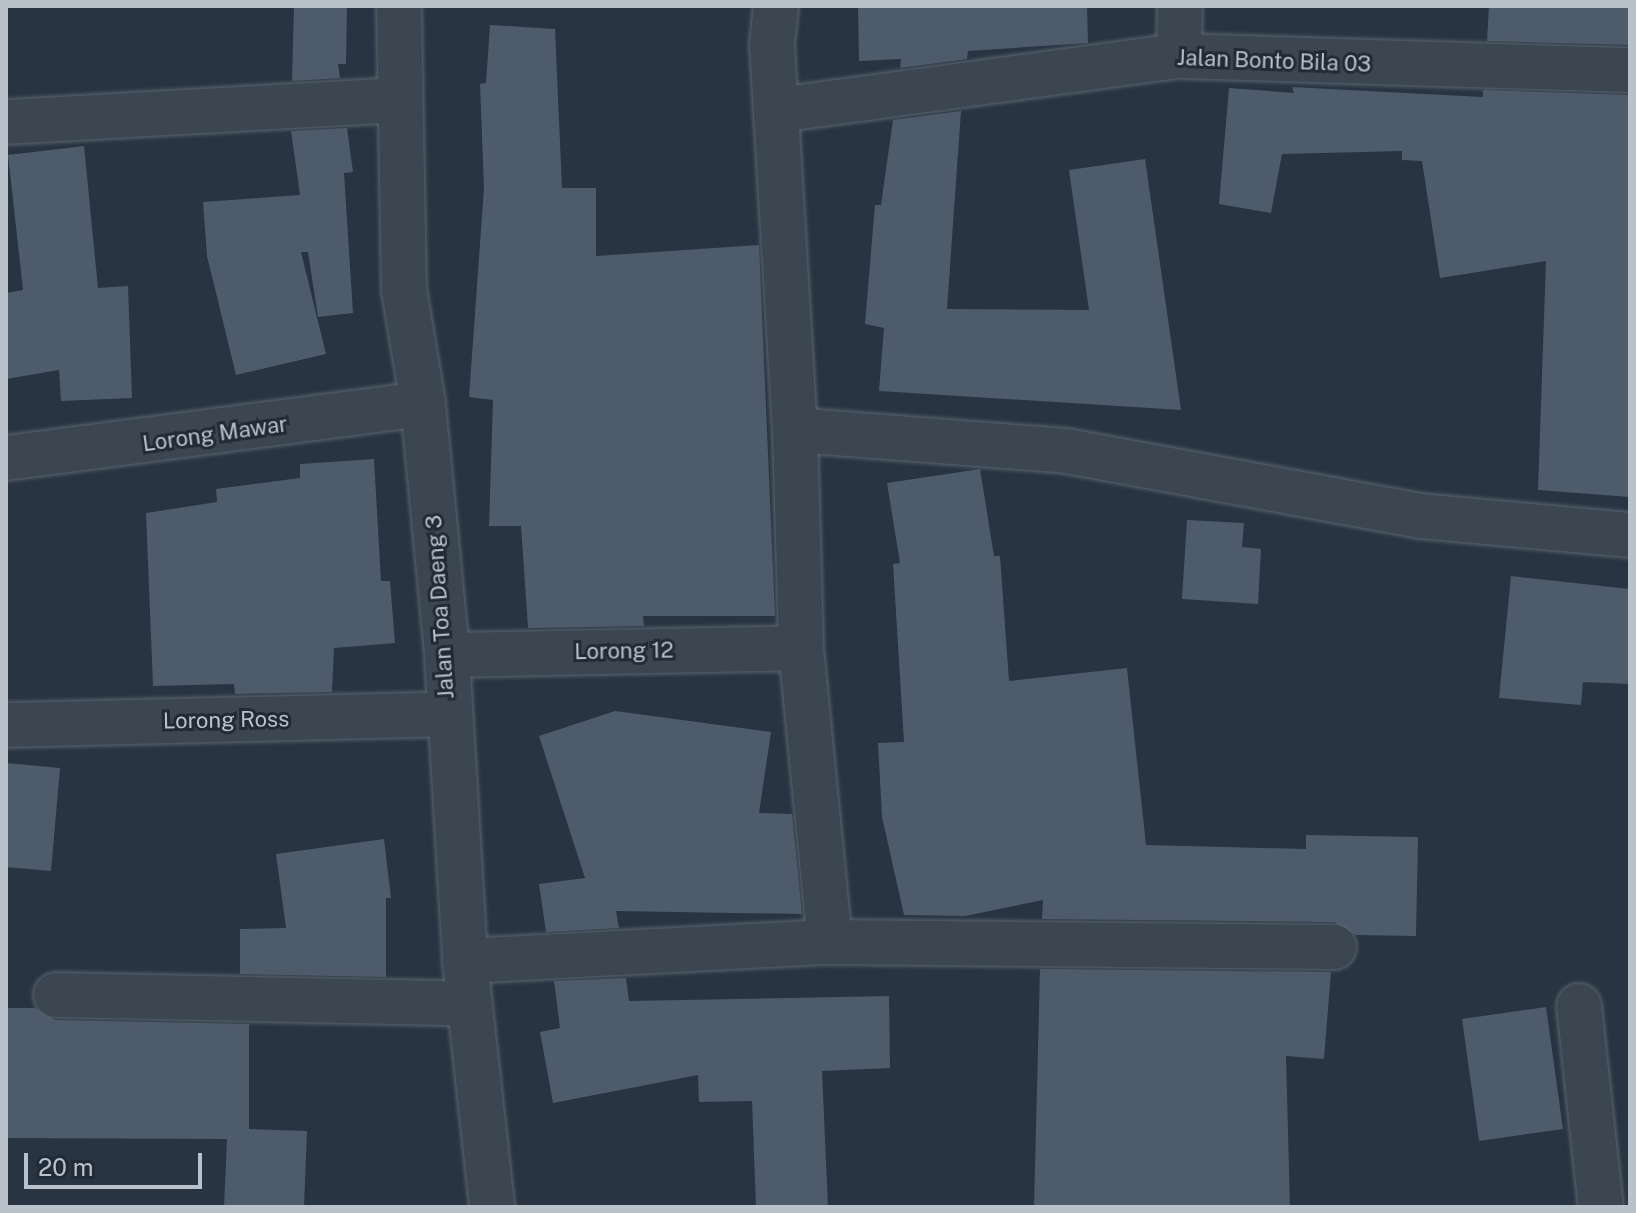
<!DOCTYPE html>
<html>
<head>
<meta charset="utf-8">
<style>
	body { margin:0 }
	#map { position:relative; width:1636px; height:1213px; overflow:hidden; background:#283442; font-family:"Public Sans",sans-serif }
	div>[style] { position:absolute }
	.building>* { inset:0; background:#4e5b6a }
	.roads { filter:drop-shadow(0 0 2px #5a646f) drop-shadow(0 0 2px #5a646f) }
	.minor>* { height:44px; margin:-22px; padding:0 22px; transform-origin:22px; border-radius:22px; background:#3c4651 }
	span { translate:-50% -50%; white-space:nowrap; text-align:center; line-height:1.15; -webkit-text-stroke:6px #212b37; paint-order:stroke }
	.street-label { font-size:22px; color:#b9c1cb }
	.frame { position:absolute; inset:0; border:8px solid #b9c1cb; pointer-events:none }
	.scale { position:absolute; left:24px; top:1153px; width:178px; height:36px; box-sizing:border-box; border:4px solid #b9c1cb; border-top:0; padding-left:10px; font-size:24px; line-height:28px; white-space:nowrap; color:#b9c1cb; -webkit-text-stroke:6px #212b37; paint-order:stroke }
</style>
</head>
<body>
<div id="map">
	<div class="building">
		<div style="clip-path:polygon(294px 6px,347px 6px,346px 64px,338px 64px,340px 78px,292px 81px)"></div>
		<div style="clip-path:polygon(858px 6px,1087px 6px,1088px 43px,968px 51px,967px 59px,900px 68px,901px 59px,859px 61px)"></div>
		<div style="clip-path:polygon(1489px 6px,1630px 6px,1630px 45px,1487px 41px)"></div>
		<div style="clip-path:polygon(490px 25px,555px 29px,562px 188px,596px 188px,596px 256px,759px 245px,775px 616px,643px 616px,644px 626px,528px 628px,521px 526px,489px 526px,493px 400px,469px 397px,484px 188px,480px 84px,486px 83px)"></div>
		<div style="clip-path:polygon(1292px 87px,1483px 97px,1483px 90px,1630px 95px,1630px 497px,1538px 490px,1546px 261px,1440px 278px,1422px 161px,1402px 160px,1402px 151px,1282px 154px,1271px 213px,1219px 204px,1229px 88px,1294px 93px)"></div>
		<div style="clip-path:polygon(961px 111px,947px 309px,1089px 310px,1069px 170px,1145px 159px,1181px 410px,879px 391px,884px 328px,865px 324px,875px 205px,881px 205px,893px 120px)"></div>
		<div style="clip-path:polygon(347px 128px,353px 172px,344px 173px,353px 313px,318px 317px,308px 252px,301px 252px,326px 354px,236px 375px,207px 256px,203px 202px,300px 195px,291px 131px)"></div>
		<div style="clip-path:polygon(84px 146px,98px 288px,128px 286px,132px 398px,61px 401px,59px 370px,6px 379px,6px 293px,23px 290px,8px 155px)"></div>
		<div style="clip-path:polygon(374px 459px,381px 581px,390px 581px,395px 643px,334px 648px,332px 692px,235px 694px,234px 684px,153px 686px,146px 513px,217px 502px,216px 489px,300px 478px,300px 464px)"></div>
		<div style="clip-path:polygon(980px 469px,994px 556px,1000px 556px,1009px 681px,1127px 668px,1146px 845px,1306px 849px,1306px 835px,1418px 837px,1416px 936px,1356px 935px,1334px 922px,1042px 919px,1043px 900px,965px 916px,904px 915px,882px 817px,878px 743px,904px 742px,893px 564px,900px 563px,887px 483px)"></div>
		<div style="clip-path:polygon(1187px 520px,1244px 523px,1242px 547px,1261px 549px,1258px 604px,1182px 599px)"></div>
		<div style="clip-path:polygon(1511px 576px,1630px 589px,1630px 684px,1583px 682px,1581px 705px,1499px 698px)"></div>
		<div style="clip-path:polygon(615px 711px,771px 732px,759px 813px,792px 814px,802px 914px,616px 911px,619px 928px,546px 932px,539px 884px,585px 878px,539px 736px)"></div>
		<div style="clip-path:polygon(6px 763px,60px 768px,51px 871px,6px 867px)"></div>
		<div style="clip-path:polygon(384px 839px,391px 898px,386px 898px,386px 977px,240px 974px,240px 929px,286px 928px,276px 854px)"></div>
		<div style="clip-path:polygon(1040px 969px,1331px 972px,1324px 1059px,1286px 1056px,1290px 1207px,1034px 1207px)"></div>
		<div style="clip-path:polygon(626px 978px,629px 1001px,889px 996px,890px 1068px,822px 1071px,828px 1207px,756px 1207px,752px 1101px,699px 1102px,698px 1075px,553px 1103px,540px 1032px,560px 1028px,554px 981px)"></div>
		<div style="clip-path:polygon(1546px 1007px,1563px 1129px,1479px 1141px,1462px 1019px)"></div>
		<div style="clip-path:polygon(6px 1008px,35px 1008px,55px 1020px,249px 1024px,249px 1129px,307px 1131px,304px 1207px,224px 1207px,227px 1139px,6px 1138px)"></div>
	</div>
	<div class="roads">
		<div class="minor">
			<div style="left:399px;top:6px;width:284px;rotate:89deg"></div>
			<div style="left:404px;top:290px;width:116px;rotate:80.5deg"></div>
			<div style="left:423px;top:404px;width:252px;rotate:84.5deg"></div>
			<div style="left:447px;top:655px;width:307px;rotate:86.6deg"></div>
			<div style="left:465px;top:961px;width:247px;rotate:83.7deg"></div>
			<div style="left:776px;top:6px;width:39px;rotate:96deg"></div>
			<div style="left:772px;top:45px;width:386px;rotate:86.6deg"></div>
			<div style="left:795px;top:430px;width:218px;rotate:88.4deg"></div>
			<div style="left:801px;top:648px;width:295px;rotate:84.4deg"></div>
			<div style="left:1179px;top:56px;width:50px;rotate:-88.9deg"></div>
			<div style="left:778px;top:110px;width:405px;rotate:-7.7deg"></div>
			<div style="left:1179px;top:56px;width:451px;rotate:1.8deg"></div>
			<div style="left:6px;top:122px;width:394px;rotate:-3.2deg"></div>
			<div style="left:795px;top:430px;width:273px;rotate:4.4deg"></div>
			<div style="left:1067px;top:451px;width:359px;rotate:10.4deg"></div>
			<div style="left:1420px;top:516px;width:211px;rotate:5.2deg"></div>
			<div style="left:6px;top:458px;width:420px;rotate:-7.4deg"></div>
			<div style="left:447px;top:655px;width:354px;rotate:-1.1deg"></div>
			<div style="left:6px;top:725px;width:440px;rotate:-1.4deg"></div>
			<div style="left:465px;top:961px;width:365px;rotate:-3deg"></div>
			<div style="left:830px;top:942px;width:504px;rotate:0.57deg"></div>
			<div style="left:56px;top:995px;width:413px;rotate:1.2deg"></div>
			<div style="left:1579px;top:1006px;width:202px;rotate:83.8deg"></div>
		</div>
	</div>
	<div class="street-label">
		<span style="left:1274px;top:61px;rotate:2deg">Jalan Bonto Bila 03</span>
		<span style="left:215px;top:434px;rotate:-8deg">Lorong Mawar</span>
		<span style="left:440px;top:607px;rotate:-94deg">Jalan Toa Daeng 3</span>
		<span style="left:624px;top:651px;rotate:-1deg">Lorong 12</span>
		<span style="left:226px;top:720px;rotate:-1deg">Lorong Ross</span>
	</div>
	<div class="frame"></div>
	<div class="scale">20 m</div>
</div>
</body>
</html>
